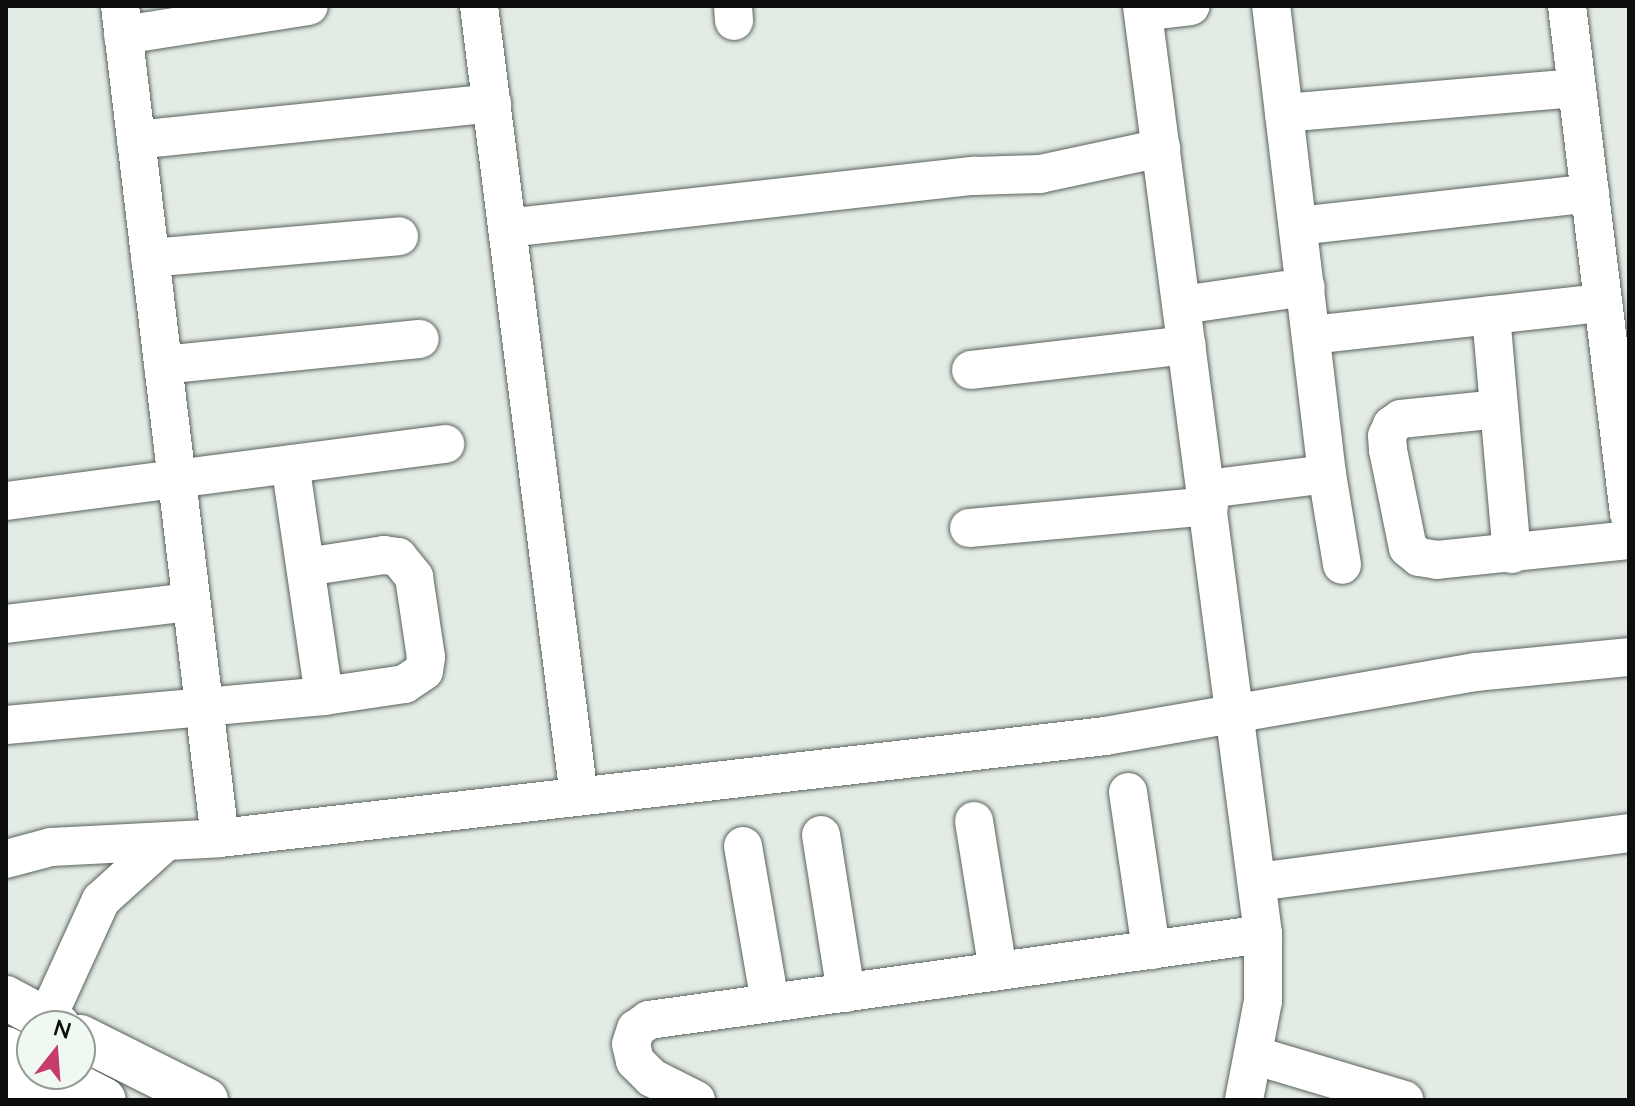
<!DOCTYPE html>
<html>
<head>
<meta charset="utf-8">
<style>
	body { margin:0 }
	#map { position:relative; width:1635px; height:1106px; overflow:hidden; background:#e2ebe4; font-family:Lato,sans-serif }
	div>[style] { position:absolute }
	.roads { filter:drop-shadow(0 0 2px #5a625c) drop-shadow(0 0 2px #5a625c) }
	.minor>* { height:38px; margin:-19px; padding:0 19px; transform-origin:19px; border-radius:19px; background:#fff }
	.major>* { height:44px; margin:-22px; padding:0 22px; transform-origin:22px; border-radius:22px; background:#fff }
	.highway>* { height:44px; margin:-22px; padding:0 22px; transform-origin:22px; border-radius:22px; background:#fff }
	span { translate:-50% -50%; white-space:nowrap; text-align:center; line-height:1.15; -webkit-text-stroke:8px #eff8f1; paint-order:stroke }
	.frame { position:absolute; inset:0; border:8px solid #0b0e0c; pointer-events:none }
	.north { position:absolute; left:16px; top:1010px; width:80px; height:80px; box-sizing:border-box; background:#eff8f1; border:2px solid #949a95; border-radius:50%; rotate:17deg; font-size:22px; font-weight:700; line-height:32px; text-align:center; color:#0b0e0c }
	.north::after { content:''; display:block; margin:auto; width:28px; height:36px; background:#c73b6d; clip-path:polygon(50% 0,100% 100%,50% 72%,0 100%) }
</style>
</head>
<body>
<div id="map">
	<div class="roads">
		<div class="minor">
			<div style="left:120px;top:6px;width:838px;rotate:83.15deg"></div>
			<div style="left:479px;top:6px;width:797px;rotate:82.79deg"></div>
			<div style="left:733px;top:6px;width:15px;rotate:86deg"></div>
			<div style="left:1142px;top:6px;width:936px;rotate:82.57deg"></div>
			<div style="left:1263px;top:934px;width:67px;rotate:90deg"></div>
			<div style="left:1263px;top:1001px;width:101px;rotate:100.9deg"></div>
			<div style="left:1567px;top:6px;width:512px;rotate:83.04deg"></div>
			<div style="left:1143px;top:12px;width:48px;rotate:-7.1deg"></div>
			<div style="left:123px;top:35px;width:188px;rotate:-8.9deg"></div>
			<div style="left:1284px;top:113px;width:294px;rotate:-4.9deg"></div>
			<div style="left:136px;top:140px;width:358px;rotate:-5.9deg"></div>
			<div style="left:1298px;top:226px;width:294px;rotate:-6.4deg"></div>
			<div style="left:507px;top:228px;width:470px;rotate:-6.4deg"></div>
			<div style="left:974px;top:176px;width:66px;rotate:-1.7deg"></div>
			<div style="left:1040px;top:174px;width:124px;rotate:-12.1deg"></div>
			<div style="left:150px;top:258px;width:250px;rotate:-5deg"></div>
			<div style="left:1182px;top:305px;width:125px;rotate:-8.3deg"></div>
			<div style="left:1491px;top:315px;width:240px;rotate:85deg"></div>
			<div style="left:1311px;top:335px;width:294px;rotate:-6.3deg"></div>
			<div style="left:163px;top:365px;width:258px;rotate:-5.8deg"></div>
			<div style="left:971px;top:370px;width:217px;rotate:-6.6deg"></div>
			<div style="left:1499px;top:409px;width:99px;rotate:174.2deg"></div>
			<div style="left:1401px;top:419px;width:11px;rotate:146deg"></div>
			<div style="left:1392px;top:425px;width:12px;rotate:114deg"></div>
			<div style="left:1387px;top:436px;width:14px;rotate:86deg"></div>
			<div style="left:1388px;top:450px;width:100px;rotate:78.5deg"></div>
			<div style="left:1408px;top:548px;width:14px;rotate:39deg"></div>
			<div style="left:1419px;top:557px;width:18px;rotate:9deg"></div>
			<div style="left:1437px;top:560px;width:193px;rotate:-5.9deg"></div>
			<div style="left:1327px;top:474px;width:92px;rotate:80.6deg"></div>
			<div style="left:1207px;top:489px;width:121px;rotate:-7.1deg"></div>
			<div style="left:1327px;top:474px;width:471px;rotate:-96.8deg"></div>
			<div style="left:6px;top:501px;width:443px;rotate:-7.4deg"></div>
			<div style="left:969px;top:528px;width:241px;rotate:-5.2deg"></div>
			<div style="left:306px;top:567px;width:79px;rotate:-8.7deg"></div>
			<div style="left:384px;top:555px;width:14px;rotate:8deg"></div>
			<div style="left:398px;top:557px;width:26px;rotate:51deg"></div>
			<div style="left:414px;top:577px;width:81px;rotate:81.5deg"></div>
			<div style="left:426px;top:657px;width:14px;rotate:98deg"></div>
			<div style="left:424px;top:671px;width:23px;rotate:146deg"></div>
			<div style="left:405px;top:684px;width:82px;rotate:171.6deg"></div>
			<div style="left:6px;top:624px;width:186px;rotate:-6.8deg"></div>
			<div style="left:6px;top:725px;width:319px;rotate:-5.2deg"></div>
			<div style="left:324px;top:696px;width:234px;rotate:-98.3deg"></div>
			<div style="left:1128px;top:792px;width:160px;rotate:81.7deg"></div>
			<div style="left:974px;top:821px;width:152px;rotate:80.9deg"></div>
			<div style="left:821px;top:835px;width:160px;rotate:81deg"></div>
			<div style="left:743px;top:846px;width:159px;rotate:80.2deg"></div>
			<div style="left:6px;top:859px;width:47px;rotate:-14.9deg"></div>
			<div style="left:51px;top:847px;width:169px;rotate:-3deg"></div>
			<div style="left:220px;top:838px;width:891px;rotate:-6.57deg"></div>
			<div style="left:1105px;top:736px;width:376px;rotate:-9.8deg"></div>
			<div style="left:1476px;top:672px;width:154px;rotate:-5.6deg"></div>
			<div style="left:1257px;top:882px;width:375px;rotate:-7.5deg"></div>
			<div style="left:46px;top:1020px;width:132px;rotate:-65.4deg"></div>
			<div style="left:101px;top:900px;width:84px;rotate:-42.1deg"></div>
			<div style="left:1253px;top:1055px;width:158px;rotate:16.6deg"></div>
			<div style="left:696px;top:1100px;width:49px;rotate:-153.4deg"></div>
			<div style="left:652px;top:1078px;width:24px;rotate:-135deg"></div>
			<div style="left:635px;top:1061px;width:17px;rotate:-103deg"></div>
			<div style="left:631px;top:1044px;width:16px;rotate:-72deg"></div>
			<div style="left:636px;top:1029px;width:16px;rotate:-35deg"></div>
			<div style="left:649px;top:1020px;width:620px;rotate:-7.97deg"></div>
		</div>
		<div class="major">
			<div style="left:6px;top:998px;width:59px;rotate:28.3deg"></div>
			<div style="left:80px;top:1037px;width:141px;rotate:26.6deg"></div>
		</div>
		<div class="highway">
			<div style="left:6px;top:1049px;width:30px;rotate:28deg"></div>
			<div style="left:54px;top:1074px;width:56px;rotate:27.5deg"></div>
			<div style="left:6px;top:1086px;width:31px;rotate:27deg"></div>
		</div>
	</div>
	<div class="frame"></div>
	<div class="north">N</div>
</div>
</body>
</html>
